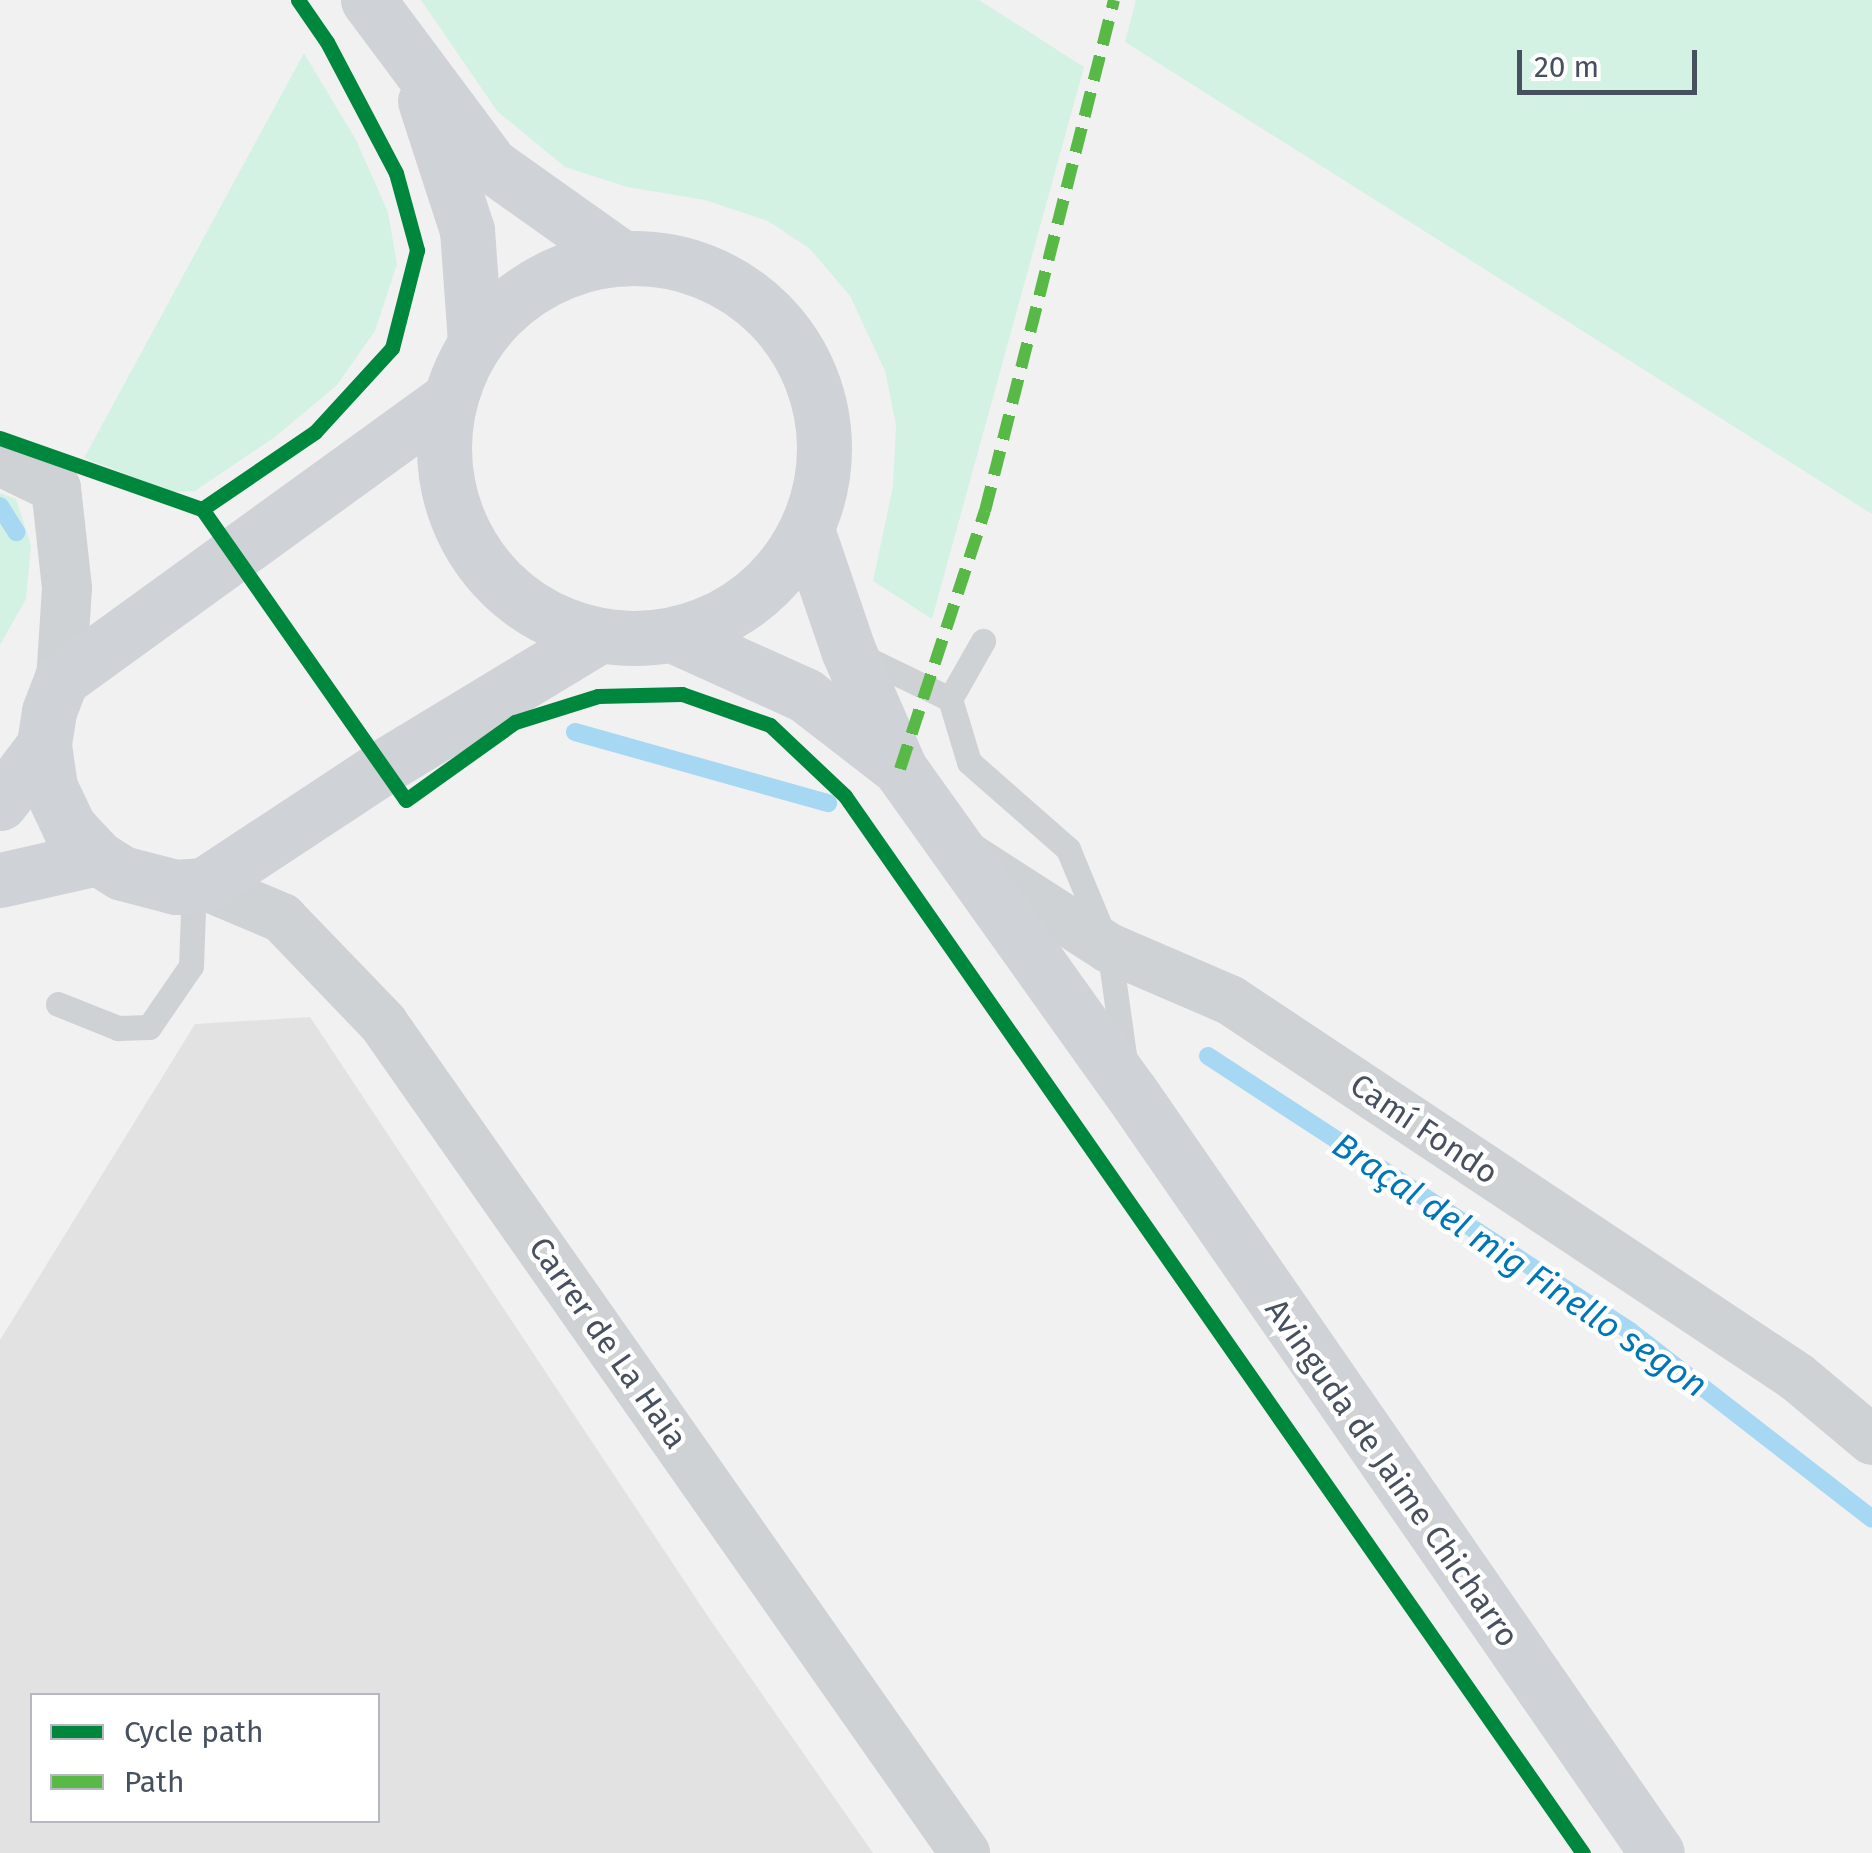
<!DOCTYPE html>
<html>
<head>
<meta charset="utf-8">
<style>
	body { margin:0 }
	#map { position:relative; width:1872px; height:1853px; overflow:hidden; background:#f2f1f1; font-family:"Fira Sans",sans-serif }
	div>[style] { position:absolute }
	.education>* { inset:0; background:#e3e2e3 }
	.green>* { inset:0; background:#d4f2e4 }
	.stream>* { height:18px; margin:-9px; padding:0 9px; transform-origin:9px; border-radius:9px; background:#a6d7f3 }
	.lane>* { height:25px; margin:-12.5px; padding:0 12.5px; transform-origin:12.5px; border-radius:12.5px; background:#cfd2d5 }
	.street>* { height:50px; margin:-25px; padding:0 25px; transform-origin:25px; border-radius:25px; background:#cfd2d5 }
	.secondary>* { height:55px; margin:-27.5px; padding:0 27.5px; transform-origin:27.5px; border-radius:27.5px; background:#cfd2d6 }
	.secondary>.ring { margin:-27.5px; padding:0; box-sizing:content-box; background:none; border:55px solid #cfd2d6; border-radius:50% }
	.quiet>* { height:12px; margin-top:-6px; transform-origin:0; background:repeating-linear-gradient(90deg,#58b947 0 25px,transparent 0 37px) }
	.cycleway>* { height:15px; margin:-7.5px; padding:0 7.5px; transform-origin:7.5px; border-radius:7.5px; background:#00873e }
	span { translate:-50% -50%; white-space:nowrap; text-align:center; line-height:1.15; -webkit-text-stroke:9px #fff; paint-order:stroke }
	.street-label { font-size:32px; color:#46505f }
	.water-label { font-size:35px; color:#0076b9; font-style:italic }
	.legend { position:absolute; left:30px; top:1693px; width:350px; height:130px; box-sizing:border-box; background:#fff; border:2px solid #b5b9bf; margin:0; padding:12px 18px; list-style:none; font-size:30px; color:#46505f }
	.legend li { display:flex; align-items:center; gap:20px; height:50px }
	.legend b { width:50px; border:2px solid #b5b9bf }
	.scale { position:absolute; left:1517px; top:50px; width:180px; height:45px; box-sizing:border-box; border:5px solid #46505f; border-top:0; padding-left:12px; font-size:30px; line-height:35px; white-space:nowrap; color:#46505f; -webkit-text-stroke:8px #fff; paint-order:stroke }
</style>
</head>
<body>
<div id="map">
	<div class="education">
		<div style="clip-path:polygon(evenodd,310px 1017px,709px 1618px,873px 1853px,0 1853px,0 1340px,195px 1024px,310px 1017px,32px 1696px,378px 1696px,378px 1820px,32px 1820px,32px 1696px)"></div>
	</div>
	<div class="green">
		<div style="clip-path:polygon(421px 0,979px 0,1084px 67px,932px 619px,873px 581px,893px 486px,896px 425px,885px 371px,850px 296px,810px 249px,768px 221px,705px 200px,627px 187px,565px 167px,497px 111px)"></div>
		<div style="clip-path:polygon(1136px 0,1872px 0,1872px 514px,1125px 42px)"></div>
		<div style="clip-path:polygon(304px 53px,356px 140px,388px 212px,397px 264px,375px 331px,337px 385px,275px 437px,195px 491px,173px 492px,84px 458px)"></div>
		<div style="clip-path:polygon(0 493px,16px 499px,31px 545px,26px 599px,0 645px)"></div>
	</div>
	<div class="stream">
		<div style="left:0;top:506px;width:31px;rotate:58deg"></div>
		<div style="left:575px;top:732px;width:263px;rotate:15.7deg"></div>
		<div style="left:1208px;top:1056px;width:504px;rotate:33.09deg"></div>
		<div style="left:1630px;top:1331px;width:306px;rotate:37.8deg"></div>
	</div>
	<div class="lane">
		<div style="left:855px;top:653px;width:106px;rotate:25.8deg"></div>
		<div style="left:950px;top:699px;width:66px;rotate:73.2deg"></div>
		<div style="left:969px;top:762px;width:132px;rotate:41.3deg"></div>
		<div style="left:1068px;top:849px;width:107px;rotate:67.5deg"></div>
		<div style="left:1109px;top:948px;width:115px;rotate:82deg"></div>
		<div style="left:950px;top:699px;width:67px;rotate:-60.4deg"></div>
		<div style="left:58px;top:1004px;width:65px;rotate:21.8deg"></div>
		<div style="left:118px;top:1028px;width:31px;rotate:-2deg"></div>
		<div style="left:149px;top:1027px;width:74px;rotate:-55.5deg"></div>
		<div style="left:191px;top:966px;width:80px;rotate:-87.9deg"></div>
	</div>
	<div class="street">
		<div style="left:0;top:461px;width:62px;rotate:25.7deg"></div>
		<div style="left:56px;top:488px;width:101px;rotate:83.7deg"></div>
		<div style="left:67px;top:588px;width:92px;rotate:93.7deg"></div>
		<div style="left:966px;top:856px;width:170px;rotate:32.8deg"></div>
		<div style="left:1109px;top:948px;width:132px;rotate:23.3deg"></div>
		<div style="left:1230px;top:1000px;width:681px;rotate:33.62deg"></div>
		<div style="left:1797px;top:1377px;width:98px;rotate:40deg"></div>
		<div style="left:204px;top:885px;width:85px;rotate:22.9deg"></div>
		<div style="left:282px;top:918px;width:146px;rotate:46.1deg"></div>
		<div style="left:383px;top:1023px;width:1014px;rotate:54.96deg"></div>
	</div>
	<div class="secondary">
		<div style="left:368px;top:0;width:206px;rotate:53.3deg"></div>
		<div style="left:491px;top:165px;width:161px;rotate:35.4deg"></div>
		<div style="left:425px;top:101px;width:136px;rotate:72deg"></div>
		<div style="left:467px;top:230px;width:112px;rotate:85.9deg"></div>
		<div class="ring" style="left:444px;top:258px;width:325px;height:325px"></div>
		<div style="left:450px;top:398px;width:480px;rotate:144.1deg"></div>
		<div style="left:61px;top:680px;width:34px;rotate:111deg"></div>
		<div style="left:49px;top:712px;width:33px;rotate:99deg"></div>
		<div style="left:44px;top:745px;width:42px;rotate:81.9deg"></div>
		<div style="left:50px;top:787px;width:44px;rotate:64.6deg"></div>
		<div style="left:69px;top:827px;width:42px;rotate:46.9deg"></div>
		<div style="left:98px;top:858px;width:28px;rotate:32deg"></div>
		<div style="left:122px;top:873px;width:56px;rotate:14.5deg"></div>
		<div style="left:176px;top:887px;width:28px;rotate:-4deg"></div>
		<div style="left:204px;top:885px;width:218px;rotate:-33.4deg"></div>
		<div style="left:386px;top:765px;width:249px;rotate:-31.2deg"></div>
		<div style="left:807px;top:530px;width:127px;rotate:71.1deg"></div>
		<div style="left:848px;top:650px;width:130px;rotate:66.4deg"></div>
		<div style="left:900px;top:769px;width:396px;rotate:54.5deg"></div>
		<div style="left:1130px;top:1091px;width:926px;rotate:55.33deg"></div>
		<div style="left:672px;top:635px;width:146px;rotate:24.3deg"></div>
		<div style="left:805px;top:695px;width:111px;rotate:37.7deg"></div>
		<div style="left:0;top:803px;width:73px;rotate:-52.8deg"></div>
		<div style="left:0;top:880px;width:100px;rotate:-12.7deg"></div>
	</div>
	<div class="quiet">
		<div style="left:900px;top:769px;width:272px;rotate:-71.8deg"></div>
		<div style="left:985px;top:511px;width:527px;rotate:-75.83deg"></div>
	</div>
	<div class="cycleway">
		<div style="left:298px;top:0;width:51px;rotate:55.4deg"></div>
		<div style="left:327px;top:42px;width:148px;rotate:62.2deg"></div>
		<div style="left:396px;top:173px;width:80px;rotate:74.7deg"></div>
		<div style="left:417px;top:250px;width:101px;rotate:104.3deg"></div>
		<div style="left:392px;top:348px;width:114px;rotate:132.5deg"></div>
		<div style="left:315px;top:432px;width:137px;rotate:145.7deg"></div>
		<div style="left:202px;top:509px;width:355px;rotate:55deg"></div>
		<div style="left:406px;top:800px;width:134px;rotate:-35.6deg"></div>
		<div style="left:515px;top:722px;width:87px;rotate:-17.4deg"></div>
		<div style="left:598px;top:696px;width:84px;rotate:-1.4deg"></div>
		<div style="left:682px;top:694px;width:93px;rotate:19.4deg"></div>
		<div style="left:770px;top:725px;width:103px;rotate:43.4deg"></div>
		<div style="left:845px;top:796px;width:1289px;rotate:55.08deg"></div>
		<div style="left:0;top:438px;width:214px;rotate:19.4deg"></div>
	</div>
	<div class="street-label">
		<span style="left:1424px;top:1129px;rotate:34deg">Camí Fondo</span>
		<span style="left:608px;top:1343px;rotate:55deg">Carrer de La Haia</span>
		<span style="left:1392px;top:1473px;rotate:55deg">Avinguda de Jaime Chicharro</span>
	</div>
	<div class="water-label">
		<span style="left:1520px;top:1265px;rotate:34deg">Braçal del mig Finello segon</span>
	</div>
	<ul class="legend">
	<li><b style="height:12px;background:#00873e"></b>Cycle path</li>
	<li><b style="height:12px;background:#58b947"></b>Path</li>
	</ul>
	<div class="scale">20 m</div>
</div>
</body>
</html>
